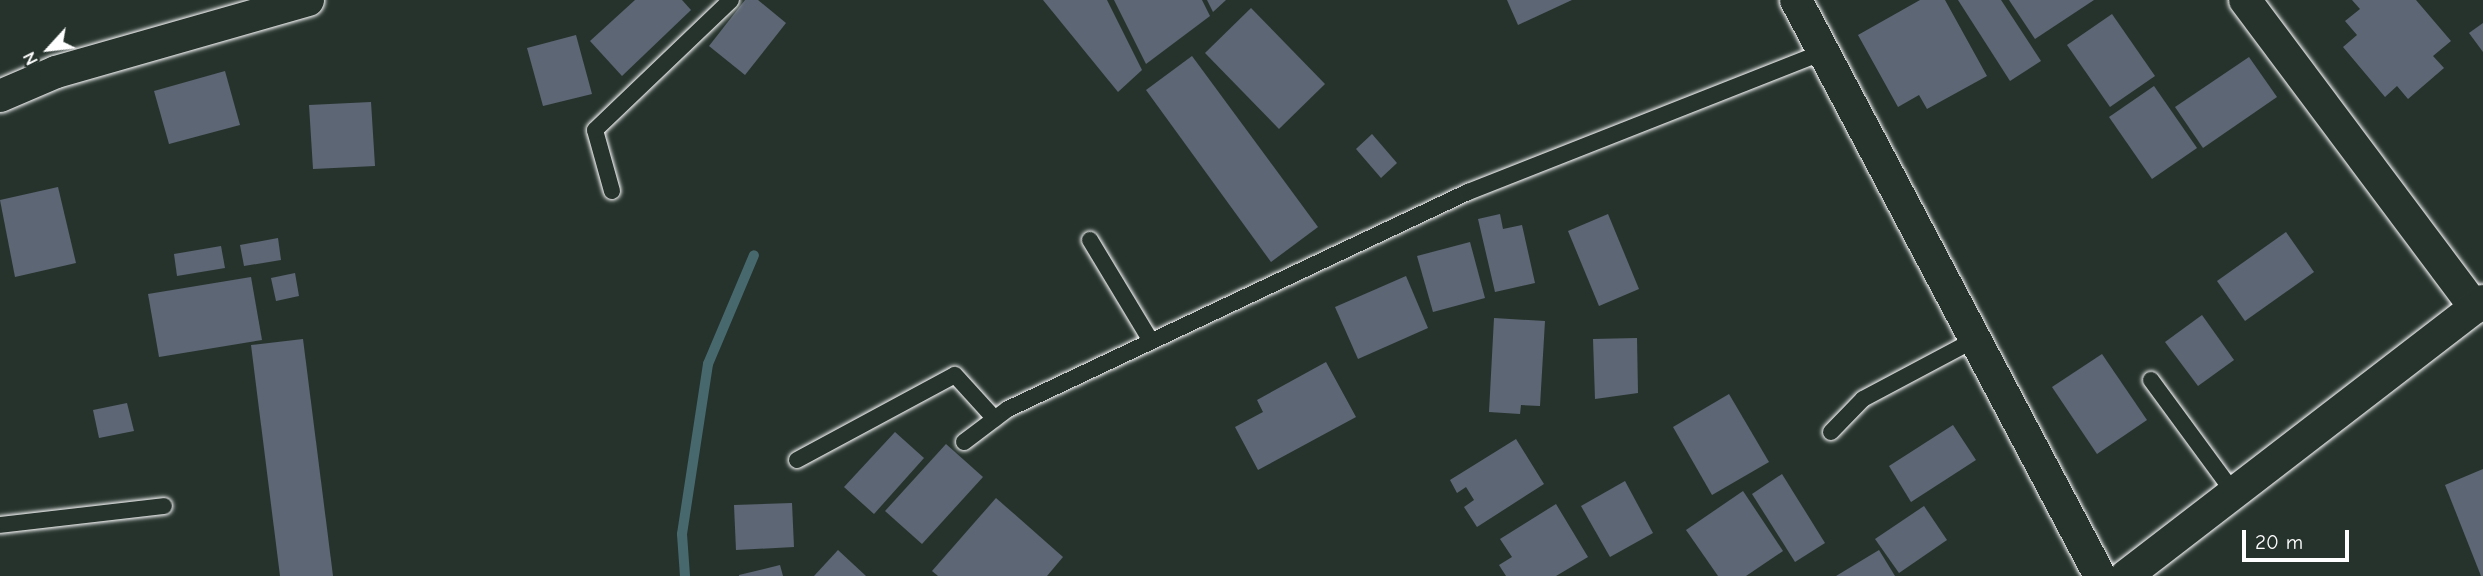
<!DOCTYPE html>
<html>
<head>
<meta charset="utf-8">
<style>
	body { margin:0 }
	#map { position:relative; width:2483px; height:576px; overflow:hidden; background:#26332d; font-family:"Comic Neue",sans-serif }
	div>[style] { position:absolute }
	.stream>* { height:10px; margin:-5px; padding:0 5px; transform-origin:5px; border-radius:5px; background:#47696e }
	.building>* { inset:0; background:#5d6674 }
	.roads { filter:drop-shadow(0 0 2px #fff) drop-shadow(0 0 2px #fff) }
	.lane>* { height:16px; margin:-8px; padding:0 8px; transform-origin:8px; border-radius:8px; background:#26332d }
	.street>* { height:32px; margin:-16px; padding:0 16px; transform-origin:16px; border-radius:16px; background:#26332d }
	span { translate:-50% -50%; white-space:nowrap; text-align:center; line-height:1.15; -webkit-text-stroke:6px #26332d; paint-order:stroke }
	.north { position:absolute; left:14px; top:14px; width:70px; height:70px; -webkit-text-stroke:5px #26332d; paint-order:stroke; rotate:243deg; font-size:19px; font-weight:700; line-height:28px; text-align:center; color:#fff }
	.north::after { content:''; display:block; margin:auto; width:24px; height:32px; background:#fff; clip-path:polygon(50% 0,100% 100%,50% 72%,0 100%) }
	.scale { position:absolute; left:2242px; top:530px; width:107px; height:32px; box-sizing:border-box; border:4px solid #fff; border-top:0; padding-left:9px; font-size:21px; line-height:24px; white-space:nowrap; color:#fff; -webkit-text-stroke:5px #26332d; paint-order:stroke }
</style>
</head>
<body>
<div id="map">
	<div class="stream">
		<div style="left:685px;top:576px;width:42px;rotate:-94.1deg"></div>
		<div style="left:682px;top:534px;width:172px;rotate:-81.3deg"></div>
		<div style="left:708px;top:364px;width:118px;rotate:-67.1deg"></div>
	</div>
	<div class="building">
		<div style="clip-path:polygon(635px 0,682px 0,691px 10px,622px 76px,590px 41px)"></div>
		<div style="clip-path:polygon(745px 0,758px 0,786px 23px,745px 75px,709px 46px)"></div>
		<div style="clip-path:polygon(1043px 0,1107px 0,1142px 70px,1118px 92px)"></div>
		<div style="clip-path:polygon(1114px 0,1202px 0,1210px 16px,1146px 64px)"></div>
		<div style="clip-path:polygon(1207px 0,1226px 0,1213px 12px)"></div>
		<div style="clip-path:polygon(1507px 0,1572px 0,1518px 25px)"></div>
		<div style="clip-path:polygon(1920px 0,1945px 0,1987px 76px,1927px 109px,1919px 95px,1898px 107px,1858px 35px)"></div>
		<div style="clip-path:polygon(1958px 0,2001px 0,2041px 61px,2010px 81px)"></div>
		<div style="clip-path:polygon(2009px 0,2094px 0,2035px 39px)"></div>
		<div style="clip-path:polygon(2352px 0,2416px 0,2451px 41px,2433px 56px,2444px 68px,2408px 99px,2397px 86px,2385px 97px,2343px 47px,2357px 35px,2345px 21px,2360px 9px)"></div>
		<div style="clip-path:polygon(1251px 8px,1325px 84px,1279px 129px,1205px 53px)"></div>
		<div style="clip-path:polygon(2112px 14px,2155px 76px,2110px 107px,2067px 45px)"></div>
		<div style="clip-path:polygon(2483px 23px,2483px 52px,2469px 33px)"></div>
		<div style="clip-path:polygon(576px 35px,592px 94px,543px 106px,527px 48px)"></div>
		<div style="clip-path:polygon(1192px 56px,1318px 227px,1271px 262px,1146px 90px)"></div>
		<div style="clip-path:polygon(2249px 57px,2277px 97px,2203px 148px,2175px 107px)"></div>
		<div style="clip-path:polygon(225px 71px,240px 125px,169px 144px,154px 91px)"></div>
		<div style="clip-path:polygon(2154px 86px,2197px 148px,2152px 179px,2109px 117px)"></div>
		<div style="clip-path:polygon(371px 102px,375px 166px,313px 169px,309px 105px)"></div>
		<div style="clip-path:polygon(1372px 134px,1397px 163px,1381px 178px,1356px 149px)"></div>
		<div style="clip-path:polygon(58px 187px,76px 263px,15px 277px,0 200px)"></div>
		<div style="clip-path:polygon(1500px 214px,1503px 229px,1522px 225px,1535px 283px,1495px 292px,1478px 219px)"></div>
		<div style="clip-path:polygon(1608px 214px,1639px 289px,1599px 306px,1568px 231px)"></div>
		<div style="clip-path:polygon(2286px 232px,2314px 272px,2245px 321px,2217px 281px)"></div>
		<div style="clip-path:polygon(278px 238px,281px 260px,244px 266px,240px 245px)"></div>
		<div style="clip-path:polygon(1470px 242px,1485px 298px,1433px 312px,1417px 256px)"></div>
		<div style="clip-path:polygon(221px 246px,225px 268px,177px 276px,174px 254px)"></div>
		<div style="clip-path:polygon(295px 273px,299px 296px,276px 301px,271px 278px)"></div>
		<div style="clip-path:polygon(1406px 276px,1428px 328px,1358px 359px,1335px 307px)"></div>
		<div style="clip-path:polygon(251px 277px,262px 340px,159px 357px,148px 294px)"></div>
		<div style="clip-path:polygon(2202px 315px,2234px 360px,2198px 386px,2165px 342px)"></div>
		<div style="clip-path:polygon(1494px 318px,1545px 321px,1540px 406px,1521px 405px,1520px 414px,1489px 412px)"></div>
		<div style="clip-path:polygon(1637px 338px,1638px 393px,1595px 399px,1593px 339px)"></div>
		<div style="clip-path:polygon(303px 339px,333px 576px,280px 576px,251px 345px)"></div>
		<div style="clip-path:polygon(2102px 354px,2147px 420px,2097px 454px,2052px 387px)"></div>
		<div style="clip-path:polygon(1326px 362px,1356px 417px,1258px 470px,1235px 427px,1263px 412px,1257px 400px)"></div>
		<div style="clip-path:polygon(1729px 394px,1769px 462px,1712px 495px,1673px 427px)"></div>
		<div style="clip-path:polygon(127px 403px,134px 431px,99px 438px,93px 410px)"></div>
		<div style="clip-path:polygon(1953px 425px,1976px 460px,1911px 502px,1889px 466px)"></div>
		<div style="clip-path:polygon(895px 432px,924px 458px,874px 514px,844px 487px)"></div>
		<div style="clip-path:polygon(1516px 439px,1544px 484px,1477px 527px,1464px 507px,1474px 500px,1466px 487px,1457px 493px,1450px 480px)"></div>
		<div style="clip-path:polygon(946px 444px,983px 477px,922px 544px,885px 511px)"></div>
		<div style="clip-path:polygon(2483px 469px,2483px 576px,2481px 576px,2445px 485px)"></div>
		<div style="clip-path:polygon(1782px 474px,1825px 543px,1795px 562px,1752px 494px)"></div>
		<div style="clip-path:polygon(1625px 481px,1653px 533px,1610px 557px,1581px 506px)"></div>
		<div style="clip-path:polygon(1743px 491px,1783px 551px,1746px 576px,1718px 576px,1686px 530px)"></div>
		<div style="clip-path:polygon(996px 498px,1063px 557px,1047px 576px,938px 576px,932px 571px)"></div>
		<div style="clip-path:polygon(792px 503px,794px 547px,736px 550px,734px 505px)"></div>
		<div style="clip-path:polygon(1556px 504px,1588px 557px,1556px 576px,1506px 576px,1499px 565px,1512px 557px,1500px 539px)"></div>
		<div style="clip-path:polygon(1924px 506px,1947px 540px,1899px 573px,1875px 539px)"></div>
		<div style="clip-path:polygon(838px 550px,866px 576px,814px 576px)"></div>
		<div style="clip-path:polygon(1879px 550px,1895px 576px,1836px 576px)"></div>
		<div style="clip-path:polygon(780px 565px,783px 576px,739px 576px,739px 575px)"></div>
	</div>
	<div class="roads">
		<div class="lane">
			<div style="left:612px;top:191px;width:63px;rotate:-105.6deg"></div>
			<div style="left:595px;top:130px;width:188px;rotate:-43.7deg"></div>
			<div style="left:1090px;top:240px;width:118px;rotate:58.9deg"></div>
			<div style="left:2151px;top:380px;width:140px;rotate:53.7deg"></div>
			<div style="left:1831px;top:432px;width:46px;rotate:-45.9deg"></div>
			<div style="left:1863px;top:399px;width:123px;rotate:-28deg"></div>
			<div style="left:964px;top:442px;width:55px;rotate:-36.9deg"></div>
			<div style="left:1008px;top:409px;width:509px;rotate:-25.26deg"></div>
			<div style="left:1468px;top:192px;width:382px;rotate:-21.5deg"></div>
			<div style="left:797px;top:460px;width:179px;rotate:-28.3deg"></div>
			<div style="left:955px;top:375px;width:59px;rotate:47.7deg"></div>
			<div style="left:0;top:525px;width:165px;rotate:-6.6deg"></div>
		</div>
		<div class="street">
			<div style="left:1796px;top:0;width:651px;rotate:62.18deg"></div>
			<div style="left:2245px;top:0;width:384px;rotate:53.2deg"></div>
			<div style="left:0;top:96px;width:61px;rotate:-23.2deg"></div>
			<div style="left:56px;top:72px;width:262px;rotate:-15.9deg"></div>
			<div style="left:2126px;top:576px;width:451px;rotate:-37.6deg"></div>
		</div>
	</div>
	<div class="north">N</div>
	<div class="scale">20 m</div>
</div>
</body>
</html>
